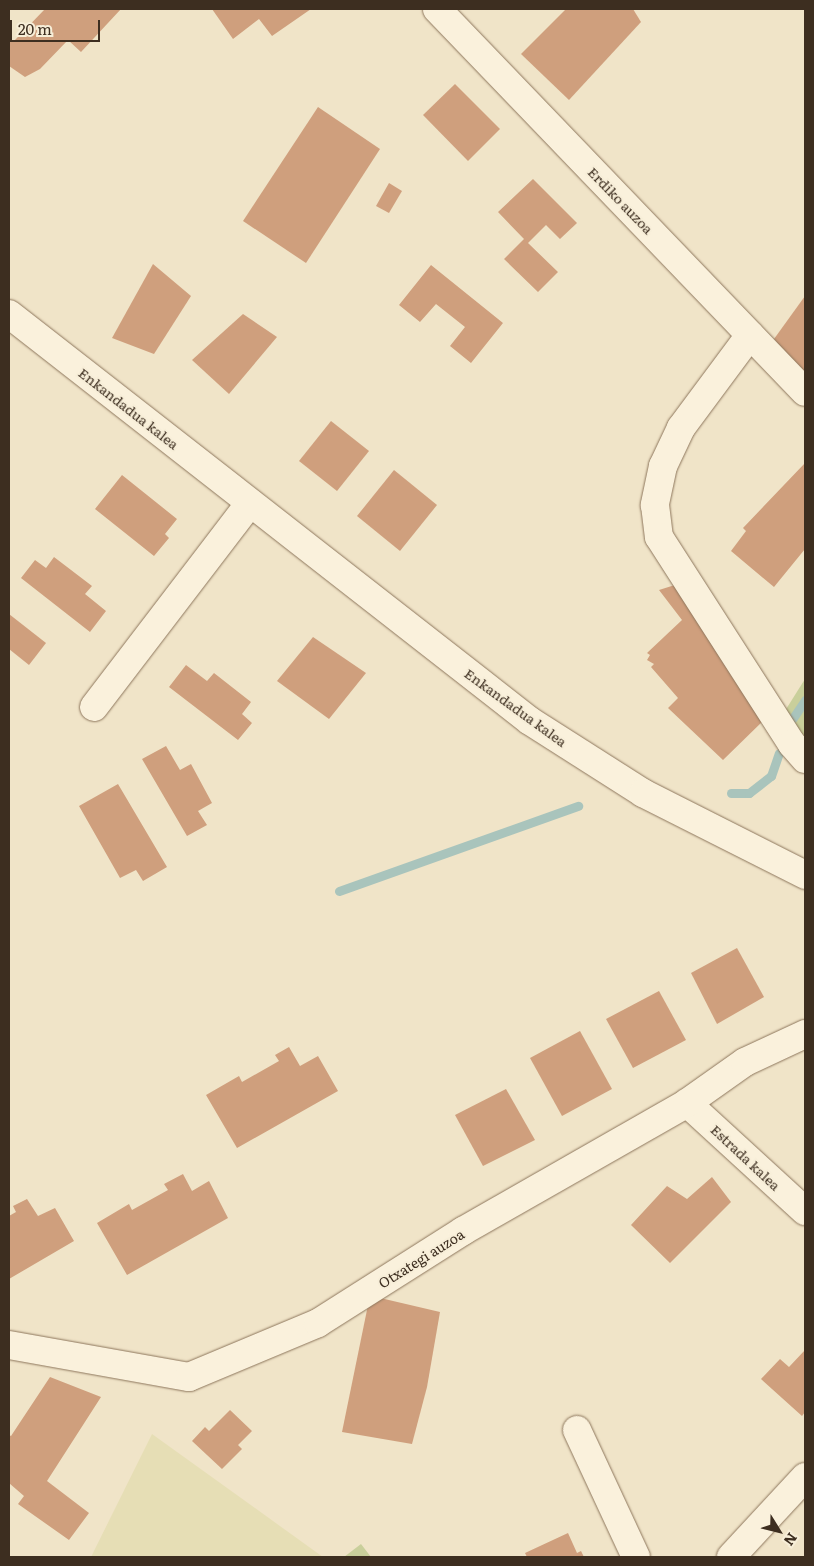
<!DOCTYPE html>
<html>
<head>
<meta charset="utf-8">
<style>
	body { margin:0 }
	#map { position:relative; width:814px; height:1566px; overflow:hidden; background:#f0e4c8; font-family:Literata,serif }
	div>[style] { position:absolute }
	.farmland>* { inset:0; background:#e6deb5 }
	.green>* { inset:0; background:#c9cf9b }
	.stream>* { height:9px; margin:-4.5px; padding:0 4.5px; transform-origin:4.5px; border-radius:4.5px; background:#a9c4bc }
	.building>* { inset:0; background:#cf9f7d }
	.roads { filter:drop-shadow(0 0 1px #8d765c) drop-shadow(0 0 1px #8d765c) }
	.street>* { height:28px; margin:-14px; padding:0 14px; transform-origin:14px; border-radius:14px; background:#faf1dc }
	span { translate:-50% -50%; white-space:nowrap; text-align:center; line-height:1.15; -webkit-text-stroke:4px #f7eed8; paint-order:stroke }
	.street-label { font-size:14px; color:#3d2e20 }
	.frame { position:absolute; inset:0; border:10px solid #3d2e20; pointer-events:none }
	.north { position:absolute; left:754px; top:1506px; width:50px; height:50px; -webkit-text-stroke:4px #f7eed8; paint-order:stroke; rotate:126deg; font-size:14px; font-weight:700; line-height:20px; text-align:center; color:#3d2e20 }
	.north::after { content:''; display:block; margin:auto; width:18px; height:22px; background:#3d2e20; clip-path:polygon(50% 0,100% 100%,50% 72%,0 100%) }
	.scale { position:absolute; left:10px; top:20px; width:90px; height:22px; box-sizing:border-box; border:2px solid #3d2e20; border-top:0; padding-left:6px; font-size:15px; line-height:18px; white-space:nowrap; color:#3d2e20; -webkit-text-stroke:4px #f7eed8; paint-order:stroke }
</style>
</head>
<body>
<div id="map">
	<div class="farmland">
		<div style="clip-path:polygon(152px 1434px,323px 1557px,91px 1557px)"></div>
	</div>
	<div class="green">
		<div style="clip-path:polygon(805px 679px,805px 745px,783px 714px)"></div>
		<div style="clip-path:polygon(361px 1544px,371px 1557px,344px 1557px)"></div>
	</div>
	<div class="stream">
		<div style="left:793px;top:718px;width:22px;rotate:-56deg"></div>
		<div style="left:731px;top:793px;width:18px"></div>
		<div style="left:749px;top:793px;width:28px;rotate:-38deg"></div>
		<div style="left:771px;top:776px;width:24px;rotate:-71deg"></div>
		<div style="left:339px;top:891px;width:254px;rotate:-19.6deg"></div>
	</div>
	<div class="building">
		<div style="clip-path:polygon(45px 9px,121px 9px,81px 52px,68px 40px,40px 69px,25px 77px,9px 66px,9px 38px,14px 41px)"></div>
		<div style="clip-path:polygon(212px 9px,311px 9px,272px 36px,259px 19px,233px 39px)"></div>
		<div style="clip-path:polygon(566px 9px,633px 9px,641px 22px,569px 100px,521px 54px)"></div>
		<div style="clip-path:polygon(455px 84px,500px 129px,468px 161px,423px 115px)"></div>
		<div style="clip-path:polygon(318px 107px,380px 149px,306px 263px,243px 221px)"></div>
		<div style="clip-path:polygon(533px 179px,577px 223px,560px 239px,546px 225px,528px 243px,558px 272px,538px 292px,504px 259px,524px 239px,498px 212px)"></div>
		<div style="clip-path:polygon(389px 183px,402px 191px,389px 213px,376px 206px)"></div>
		<div style="clip-path:polygon(153px 264px,191px 296px,154px 354px,112px 338px)"></div>
		<div style="clip-path:polygon(431px 265px,503px 323px,471px 363px,450px 346px,465px 327px,436px 304px,420px 322px,399px 305px)"></div>
		<div style="clip-path:polygon(805px 296px,805px 378px,774px 339px)"></div>
		<div style="clip-path:polygon(243px 314px,277px 337px,229px 394px,192px 360px)"></div>
		<div style="clip-path:polygon(331px 421px,369px 451px,337px 491px,299px 461px)"></div>
		<div style="clip-path:polygon(805px 463px,805px 549px,774px 587px,731px 551px,746px 531px,743px 528px)"></div>
		<div style="clip-path:polygon(394px 470px,437px 505px,400px 551px,357px 516px)"></div>
		<div style="clip-path:polygon(122px 475px,177px 519px,165px 534px,169px 538px,154px 556px,95px 509px)"></div>
		<div style="clip-path:polygon(54px 557px,92px 586px,85px 594px,106px 611px,90px 632px,21px 578px,35px 560px,46px 568px)"></div>
		<div style="clip-path:polygon(678px 584px,765px 719px,723px 760px,668px 708px,678px 698px,651px 667px,654px 664px,647px 660px,650px 655px,647px 653px,682px 620px,659px 590px)"></div>
		<div style="clip-path:polygon(9px 614px,46px 643px,29px 665px,9px 649px)"></div>
		<div style="clip-path:polygon(313px 637px,366px 673px,329px 719px,277px 681px)"></div>
		<div style="clip-path:polygon(186px 665px,207px 681px,214px 673px,251px 702px,242px 714px,252px 723px,238px 740px,169px 687px)"></div>
		<div style="clip-path:polygon(166px 746px,180px 770px,191px 764px,212px 803px,198px 811px,207px 825px,187px 836px,142px 759px)"></div>
		<div style="clip-path:polygon(118px 784px,167px 867px,143px 881px,136px 870px,120px 878px,79px 806px)"></div>
		<div style="clip-path:polygon(737px 948px,764px 997px,717px 1024px,691px 973px)"></div>
		<div style="clip-path:polygon(659px 991px,686px 1040px,633px 1068px,606px 1019px)"></div>
		<div style="clip-path:polygon(580px 1031px,612px 1089px,562px 1116px,530px 1058px)"></div>
		<div style="clip-path:polygon(289px 1047px,300px 1066px,318px 1056px,338px 1091px,237px 1148px,206px 1095px,239px 1076px,242px 1082px,279px 1061px,275px 1055px)"></div>
		<div style="clip-path:polygon(506px 1089px,535px 1140px,483px 1166px,455px 1115px)"></div>
		<div style="clip-path:polygon(183px 1174px,192px 1191px,209px 1181px,228px 1218px,127px 1275px,97px 1223px,129px 1204px,132px 1210px,168px 1190px,164px 1184px)"></div>
		<div style="clip-path:polygon(712px 1177px,731px 1202px,670px 1263px,631px 1225px,667px 1186px,687px 1199px)"></div>
		<div style="clip-path:polygon(27px 1199px,38px 1216px,55px 1208px,74px 1241px,9px 1279px,9px 1216px,16px 1212px,13px 1206px)"></div>
		<div style="clip-path:polygon(376px 1297px,440px 1312px,427px 1387px,412px 1444px,342px 1432px,368px 1305px)"></div>
		<div style="clip-path:polygon(805px 1350px,805px 1412px,802px 1416px,761px 1379px,780px 1359px,789px 1367px)"></div>
		<div style="clip-path:polygon(50px 1377px,101px 1397px,47px 1481px,89px 1513px,69px 1540px,18px 1504px,24px 1496px,9px 1483px,9px 1435px,11px 1436px)"></div>
		<div style="clip-path:polygon(230px 1410px,252px 1431px,238px 1445px,242px 1449px,222px 1469px,192px 1441px,205px 1427px,209px 1431px)"></div>
		<div style="clip-path:polygon(568px 1533px,577px 1553px,581px 1551px,584px 1557px,527px 1557px,525px 1553px)"></div>
	</div>
	<div class="roads">
		<div class="street">
			<div style="left:437px;top:9px;width:531px;rotate:46.14deg"></div>
			<div style="left:9px;top:314px;width:661px;rotate:38deg"></div>
			<div style="left:530px;top:721px;width:134px;rotate:32.5deg"></div>
			<div style="left:643px;top:793px;width:182px;rotate:26.8deg"></div>
			<div style="left:750px;top:335px;width:116px;rotate:126.6deg"></div>
			<div style="left:681px;top:428px;width:42px;rotate:115.3deg"></div>
			<div style="left:663px;top:466px;width:40px;rotate:102deg"></div>
			<div style="left:655px;top:505px;width:32px;rotate:83deg"></div>
			<div style="left:659px;top:537px;width:246px;rotate:57.3deg"></div>
			<div style="left:792px;top:744px;width:20px;rotate:49deg"></div>
			<div style="left:94px;top:707px;width:257px;rotate:-52.6deg"></div>
			<div style="left:687px;top:1103px;width:160px;rotate:42.5deg"></div>
			<div style="left:9px;top:1345px;width:183px;rotate:10.1deg"></div>
			<div style="left:189px;top:1377px;width:140px;rotate:-22.7deg"></div>
			<div style="left:318px;top:1323px;width:172px;rotate:-32.4deg"></div>
			<div style="left:463px;top:1231px;width:258px;rotate:-29.7deg"></div>
			<div style="left:687px;top:1103px;width:71px;rotate:-35.3deg"></div>
			<div style="left:745px;top:1062px;width:66px;rotate:-25deg"></div>
			<div style="left:577px;top:1430px;width:140px;rotate:65.1deg"></div>
			<div style="left:731px;top:1557px;width:109px;rotate:-47.2deg"></div>
		</div>
	</div>
	<div class="street-label">
		<span style="left:621px;top:200px;rotate:46deg">Erdiko auzoa</span>
		<span style="left:129px;top:408px;rotate:38deg">Enkandadua kalea</span>
		<span style="left:516px;top:707px;rotate:36deg">Enkandadua kalea</span>
		<span style="left:746px;top:1157px;rotate:43deg">Estrada kalea</span>
		<span style="left:421px;top:1258px;rotate:-32deg">Otxategi auzoa</span>
	</div>
	<div class="frame"></div>
	<div class="north">N</div>
	<div class="scale">20 m</div>
</div>
</body>
</html>
